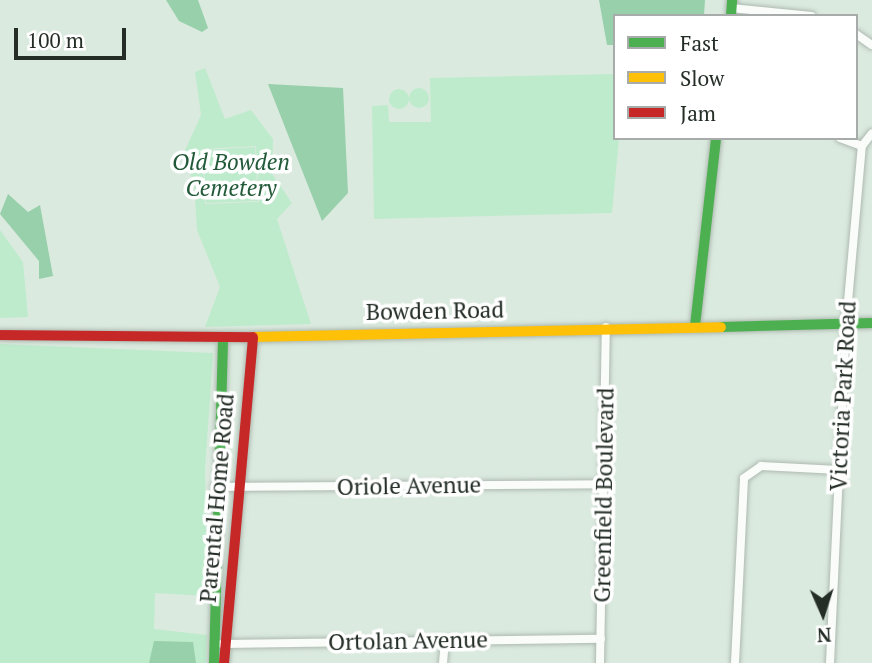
<!DOCTYPE html>
<html>
<head>
<meta charset="utf-8">
<style>
	body { margin:0 }
	#map { position:relative; width:872px; height:663px; overflow:hidden; background:#dbeadf; font-family:"PT Serif",serif }
	div>[style] { position:absolute }
	.green>* { inset:0; background:#beebcc }
	.round { border-radius:50% }
	.water>* { inset:0; background:#97d0aa }
	.roads { filter:drop-shadow(0 0 2px #aebab1) drop-shadow(0 0 2px #aebab1) }
	.street>* { height:8px; margin:-4px; padding:0 4px; transform-origin:4px; border-radius:4px; background:#fafcfa }
	.fast>* { height:10px; margin:-5px; padding:0 5px; transform-origin:5px; border-radius:5px; background:#4caf50 }
	.slow>* { height:10px; margin:-5px; padding:0 5px; transform-origin:5px; border-radius:5px; background:#ffc107 }
	.jam>* { height:10px; margin:-5px; padding:0 5px; transform-origin:5px; border-radius:5px; background:#c62828 }
	span { translate:-50% -50%; white-space:nowrap; text-align:center; line-height:1.15; -webkit-text-stroke:7px #fff; paint-order:stroke }
	.park-label { font-size:23px; color:#225938; font-style:italic }
	.street-label { font-size:23px; color:#242e27 }
	.legend { position:absolute; left:613px; top:14px; width:245px; height:126px; box-sizing:border-box; background:#fff; border:2px solid #a7aba9; margin:0; padding:9px 12px; list-style:none; font-size:21px; color:#242e27 }
	.legend li { display:flex; align-items:center; gap:14px; height:35px }
	.legend b { width:35px; border:2px solid #a7aba9 }
	.north { position:absolute; left:788px; top:579px; width:70px; height:70px; -webkit-text-stroke:5px #fff; paint-order:stroke; rotate:177deg; font-size:19px; font-weight:700; line-height:28px; text-align:center; color:#242e27 }
	.north::after { content:''; display:block; margin:auto; width:24px; height:32px; background:#242e27; clip-path:polygon(50% 0,100% 100%,50% 72%,0 100%) }
	.scale { position:absolute; left:14px; top:28px; width:112px; height:32px; box-sizing:border-box; border:4px solid #242e27; border-top:0; padding-left:9px; font-size:21px; line-height:24px; white-space:nowrap; color:#242e27; -webkit-text-stroke:5px #fff; paint-order:stroke }
</style>
</head>
<body>
<div id="map">
	<div class="green">
		<div style="clip-path:polygon(evenodd,205px 68px,225px 119px,251px 110px,273px 139px,272px 174px,292px 203px,277px 219px,311px 324px,205px 327px,220px 287px,197px 230px,194px 182px,182px 157px,201px 115px,195px 72px,205px 68px,256px 146px,259px 202px,205px 204px,202px 149px,256px 146px)"></div>
		<div style="clip-path:polygon(615px 74px,619px 138px,612px 213px,374px 219px,372px 106px,388px 105px,389px 122px,431px 122px,430px 78px)"></div>
		<div class="round" style="left:409px;top:88px;width:20px;height:20px"></div>
		<div class="round" style="left:389px;top:89px;width:20px;height:20px"></div>
		<div style="clip-path:polygon(255px 147px,258px 201px,206px 203px,203px 150px)"></div>
		<div style="clip-path:polygon(0 230px,23px 262px,28px 317px,0 318px)"></div>
		<div style="clip-path:polygon(0 344px,213px 353px,205px 470px,207px 596px,155px 593px,154px 629px,207px 635px,206px 663px,0 663px)"></div>
	</div>
	<div class="water">
		<div style="clip-path:polygon(166px 0,198px 0,208px 28px,202px 32px,179px 21px)"></div>
		<div style="clip-path:polygon(599px 0,705px 0,704px 16px,615px 16px,615px 45px,607px 45px)"></div>
		<div style="clip-path:polygon(268px 84px,343px 88px,348px 193px,322px 221px)"></div>
		<div style="clip-path:polygon(8px 194px,28px 212px,40px 205px,53px 276px,39px 279px,39px 261px,0 214px)"></div>
		<div style="clip-path:polygon(154px 641px,193px 642px,196px 663px,149px 663px)"></div>
	</div>
	<div class="roads">
		<div class="street">
			<div style="left:731px;top:8px;width:81px;rotate:5.6deg"></div>
			<div style="left:856px;top:34px;width:19px;rotate:35deg"></div>
			<div style="left:840px;top:138px;width:23px;rotate:20deg"></div>
			<div style="left:862px;top:146px;width:16px;rotate:-52deg"></div>
			<div style="left:215px;top:487px;width:389px;rotate:-0.4deg"></div>
			<div style="left:222px;top:644px;width:379px;rotate:-0.8deg"></div>
			<div style="left:443px;top:663px;width:22px;rotate:-85deg"></div>
			<div style="left:600px;top:663px;width:336px;rotate:-89deg"></div>
			<div style="left:735px;top:663px;width:185px;rotate:-87.2deg"></div>
			<div style="left:744px;top:478px;width:21px;rotate:-35deg"></div>
			<div style="left:761px;top:466px;width:78px;rotate:2.9deg"></div>
			<div style="left:830px;top:663px;width:339px;rotate:-87.3deg"></div>
			<div style="left:846px;top:324px;width:179px;rotate:-84.9deg"></div>
		</div>
		<div class="fast">
			<div style="left:731px;top:16px;width:16px;rotate:-86deg"></div>
			<div style="left:695px;top:326px;width:189px;rotate:-83.6deg"></div>
			<div style="left:721px;top:327px;width:151px;rotate:-1.5deg"></div>
			<div style="left:214px;top:663px;width:325px;rotate:-88.4deg"></div>
		</div>
		<div class="slow">
			<div style="left:252px;top:337px;width:469px;rotate:-1.2deg"></div>
		</div>
		<div class="jam">
			<div style="left:0;top:335px;width:252px;rotate:0.5deg"></div>
			<div style="left:224px;top:663px;width:327px;rotate:-84.9deg"></div>
		</div>
	</div>
	<div class="park-label">
		<span style="left:231px;top:175px">Old Bowden<br>Cemetery</span>
	</div>
	<div class="street-label">
		<span style="left:435px;top:311px;rotate:-1deg">Bowden Road</span>
		<span style="left:843px;top:396px;rotate:-87deg">Victoria Park Road</span>
		<span style="left:409px;top:486px;rotate:-1deg">Oriole Avenue</span>
		<span style="left:604px;top:495px;rotate:-89deg">Greenfield Boulevard</span>
		<span style="left:217px;top:498px;rotate:-85deg">Parental Home Road</span>
		<span style="left:408px;top:641px;rotate:-1deg">Ortolan Avenue</span>
	</div>
	<ul class="legend">
	<li><b style="height:9px;background:#4caf50"></b>Fast</li>
	<li><b style="height:9px;background:#ffc107"></b>Slow</li>
	<li><b style="height:9px;background:#c62828"></b>Jam</li>
	</ul>
	<div class="north">N</div>
	<div class="scale">100 m</div>
</div>
</body>
</html>
